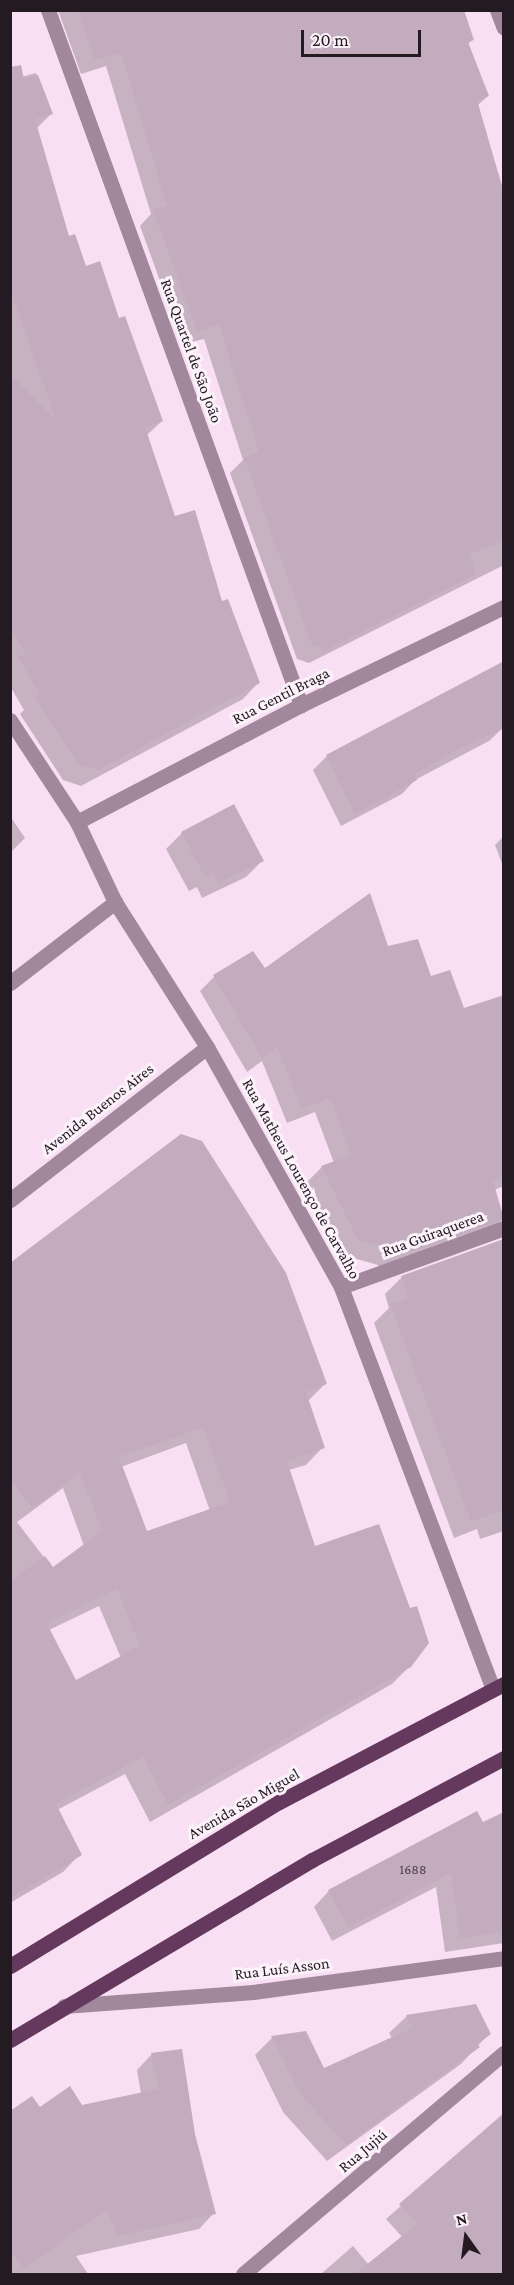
<!DOCTYPE html>
<html>
<head>
<meta charset="utf-8">
<style>
	body { margin:0 }
	#map { position:relative; width:514px; height:2285px; overflow:hidden; background:#f9dff3; font-family:"Crimson Pro",serif }
	div>[style] { position:absolute }
	.shadow>* { inset:0; background:#0003 }
	.building>* { inset:0; background:#c4acbf }
	.minor>* { height:15px; margin:-7.5px; padding:0 7.5px; transform-origin:7.5px; border-radius:7.5px; background:#a1889c }
	.primary>* { height:15px; margin:-7.5px; padding:0 7.5px; transform-origin:7.5px; border-radius:7.5px; background:#64395d }
	span { translate:-50% -50%; white-space:nowrap; text-align:center; line-height:1.15; -webkit-text-stroke:6px #fcf2fa; paint-order:stroke }
	.number-label { font-size:14px; color:#4b3e49 }
	.number-label span { -webkit-text-stroke-width:0 }
	.street-label { font-size:16px; color:#231a22 }
	.frame { position:absolute; inset:0; border:12px solid #231a22; pointer-events:none }
	.north { position:absolute; left:436px; top:2207px; width:60px; height:60px; -webkit-text-stroke:4px #fcf2fa; paint-order:stroke; rotate:346deg; font-size:16px; font-weight:700; line-height:24px; text-align:center; color:#231a22 }
	.north::after { content:''; display:block; margin:auto; width:21px; height:27px; background:#231a22; clip-path:polygon(50% 0,100% 100%,50% 72%,0 100%) }
	.scale { position:absolute; left:301px; top:30px; width:120px; height:27px; box-sizing:border-box; border:3px solid #231a22; border-top:0; padding-left:8px; font-size:18px; line-height:21px; white-space:nowrap; color:#231a22; -webkit-text-stroke:4px #fcf2fa; paint-order:stroke }
</style>
</head>
<body>
<div id="map">
	<div class="shadow">
		<div style="clip-path:polygon(58px 10px,463px 10px,472px 40px,467px 45px,488px 96px,477px 106px,504px 193px,504px 565px,309px 663px,297px 659px,230px 473px,243px 460px,204px 339px,183px 344px,140px 226px,151px 214px,106px 66px,81px 74px)"></div>
		<div style="clip-path:polygon(36px 73px,51px 114px,36px 129px,68px 238px,118px 320px,162px 421px,146px 436px,174px 518px,221px 603px,258px 683px,243px 699px,81px 786px,63px 780px,20px 714px,24px 710px,10px 686px,10px 80px)"></div>
		<div style="clip-path:polygon(504px 727px,489px 741px,415px 780px,402px 794px,341px 826px,313px 770px,327px 756px)"></div>
		<div style="clip-path:polygon(10px 816px,25px 838px,10px 853px)"></div>
		<div style="clip-path:polygon(182px 833px,262px 861px,246px 877px,202px 898px,197px 887px,189px 891px,166px 849px)"></div>
		<div style="clip-path:polygon(504px 836px,504px 869px,495px 845px)"></div>
		<div style="clip-path:polygon(387px 947px,430px 978px,463px 1010px,504px 996px,504px 1186px,494px 1190px,504px 1218px,489px 1233px,380px 1271px,378px 1265px,343px 1255px,307px 1182px,322px 1167px,334px 1163px,315px 1112px,287px 1123px,262px 1061px,247px 1072px,200px 991px,214px 977px)"></div>
		<div style="clip-path:polygon(504px 1239px,504px 1531px,480px 1539px,477px 1529px,454px 1538px,374px 1323px,389px 1308px,385px 1294px,402px 1277px)"></div>
		<div style="clip-path:polygon(evenodd,10px 1265px,325px 1384px,307px 1402px,323px 1447px,306px 1465px,289px 1470px,314px 1548px,410px 1666px,392px 1684px,150px 1822px,125px 1774px,57px 1810px,80px 1854px,63px 1872px,10px 1903px,10px 1265px,186px 1443px,210px 1511px,147px 1533px,121px 1467px,186px 1443px,10px 1265px,63px 1488px,84px 1546px,53px 1569px,17px 1522px,63px 1488px,10px 1265px,99px 1606px,121px 1658px,76px 1682px,49px 1630px,99px 1606px)"></div>
		<div style="clip-path:polygon(504px 1814px,504px 1943px,445px 1952px,436px 1887px,332px 1941px,314px 1907px,329px 1891px)"></div>
		<div style="clip-path:polygon(407px 2016px,489px 2034px,461px 2064px,327px 2161px,283px 2112px,255px 2055px,272px 2038px,305px 2033px,324px 2070px,392px 2038px,389px 2033px)"></div>
		<div style="clip-path:polygon(152px 2054px,193px 2134px,214px 2213px,199px 2229px,76px 2256px,88px 2274px,10px 2274px,10px 2112px,82px 2107px,141px 2094px,137px 2070px)"></div>
		<div style="clip-path:polygon(504px 2116px,504px 2274px,321px 2274px,353px 2246px,369px 2265px,403px 2238px,386px 2219px)"></div>
	</div>
	<div class="building">
		<div style="clip-path:polygon(78px 10px,464px 10px,474px 40px,468px 42px,489px 96px,477px 100px,504px 193px,504px 541px,470px 554px,476px 574px,325px 650px,312px 645px,244px 458px,259px 452px,219px 325px,197px 331px,153px 210px,167px 206px,121px 53px,95px 60px)"></div>
		<div style="clip-path:polygon(21px 65px,24px 79px,38px 75px,53px 114px,35px 119px,69px 236px,75px 234px,86px 266px,100px 261px,119px 318px,125px 316px,163px 421px,145px 427px,175px 516px,195px 510px,222px 601px,228px 599px,260px 683px,98px 770px,78px 764px,35px 697px,40px 694px,18px 657px,26px 653px,10px 627px,10px 374px,56px 420px,10px 289px,10px 67px)"></div>
		<div style="clip-path:polygon(504px 661px,504px 728px,453px 752px,414px 775px,417px 780px,355px 814px,326px 755px)"></div>
		<div style="clip-path:polygon(234px 804px,264px 861px,218px 883px,213px 873px,205px 877px,181px 832px)"></div>
		<div style="clip-path:polygon(370px 893px,388px 946px,418px 939px,431px 976px,450px 970px,464px 1008px,504px 995px,504px 1178px,493px 1181px,504px 1219px,395px 1257px,393px 1250px,358px 1240px,321px 1166px,351px 1155px,330px 1098px,302px 1109px,277px 1047px,262px 1058px,213px 975px,253px 951px,265px 968px)"></div>
		<div style="clip-path:polygon(evenodd,181px 1134px,202px 1141px,286px 1273px,327px 1384px,306px 1392px,325px 1448px,287px 1461px,315px 1546px,379px 1524px,410px 1608px,417px 1606px,429px 1643px,411px 1667px,168px 1805px,143px 1757px,56px 1804px,82px 1855px,10px 1898px,10px 1581px,45px 1556px,53px 1567px,102px 1531px,80px 1472px,32px 1508px,10px 1479px,10px 1263px,181px 1134px,203px 1427px,230px 1502px,147px 1531px,119px 1457px,203px 1427px,181px 1134px,117px 1589px,140px 1646px,76px 1680px,47px 1624px,117px 1589px)"></div>
		<div style="clip-path:polygon(504px 1239px,504px 1510px,471px 1522px,390px 1304px,408px 1298px,401px 1276px)"></div>
		<div style="clip-path:polygon(477px 1811px,483px 1822px,504px 1812px,504px 1932px,460px 1938px,451px 1873px,348px 1927px,328px 1890px)"></div>
		<div style="clip-path:polygon(476px 2004px,491px 2034px,477px 2044px,480px 2047px,346px 2145px,300px 2094px,271px 2036px,306px 2031px,324px 2068px,412px 2028px,406px 2015px)"></div>
		<div style="clip-path:polygon(182px 2049px,195px 2134px,216px 2214px,118px 2236px,107px 2210px,24px 2268px,10px 2250px,10px 2111px,32px 2096px,40px 2107px,70px 2086px,82px 2105px,158px 2089px,151px 2053px)"></div>
		<div style="clip-path:polygon(504px 2113px,504px 2274px,355px 2274px,417px 2224px,399px 2204px)"></div>
	</div>
	<div class="minor">
		<div style="left:48px;top:10px;width:740px;rotate:70deg"></div>
		<div style="left:497px;top:10px;width:19px;rotate:69deg"></div>
		<div style="left:10px;top:720px;width:122px;rotate:56.7deg"></div>
		<div style="left:77px;top:822px;width:89px;rotate:64.6deg"></div>
		<div style="left:115px;top:902px;width:172px;rotate:57.6deg"></div>
		<div style="left:207px;top:1047px;width:275px;rotate:60.8deg"></div>
		<div style="left:341px;top:1287px;width:430px;rotate:69.3deg"></div>
		<div style="left:77px;top:822px;width:253px;rotate:-27.6deg"></div>
		<div style="left:301px;top:705px;width:225px;rotate:-25.8deg"></div>
		<div style="left:10px;top:983px;width:133px;rotate:-37.6deg"></div>
		<div style="left:10px;top:1200px;width:249px;rotate:-37.8deg"></div>
		<div style="left:341px;top:1287px;width:173px;rotate:-19.9deg"></div>
		<div style="left:64px;top:2006px;width:190px;rotate:-4.2deg"></div>
		<div style="left:253px;top:1992px;width:253px;rotate:-7.7deg"></div>
		<div style="left:243px;top:2274px;width:342px;rotate:-40.3deg"></div>
	</div>
	<div class="primary">
		<div style="left:10px;top:1966px;width:315px;rotate:-31.4deg"></div>
		<div style="left:279px;top:1802px;width:254px;rotate:-27.7deg"></div>
		<div style="left:10px;top:2040px;width:352px;rotate:-30.8deg"></div>
		<div style="left:312px;top:1860px;width:217px;rotate:-28deg"></div>
	</div>
	<div class="number-label">
		<span style="left:413px;top:1869px">1688</span>
	</div>
	<div class="street-label">
		<span style="left:191px;top:351px;rotate:70deg">Rua Quartel de São João</span>
		<span style="left:281px;top:696px;rotate:-27deg">Rua Gentil Braga</span>
		<span style="left:98px;top:1109px;rotate:-38deg">Avenida Buenos Aires</span>
		<span style="left:301px;top:1179px;rotate:61deg">Rua Matheus Lourenço de Carvalho</span>
		<span style="left:433px;top:1234px;rotate:-20deg">Rua Guiraquerea</span>
		<span style="left:244px;top:1804px;rotate:-30deg">Avenida São Miguel</span>
		<span style="left:282px;top:1969px;rotate:-7deg">Rua Luís Asson</span>
		<span style="left:363px;top:2151px;rotate:-40deg">Rua Jujiú</span>
	</div>
	<div class="frame"></div>
	<div class="north">N</div>
	<div class="scale">20 m</div>
</div>
</body>
</html>
